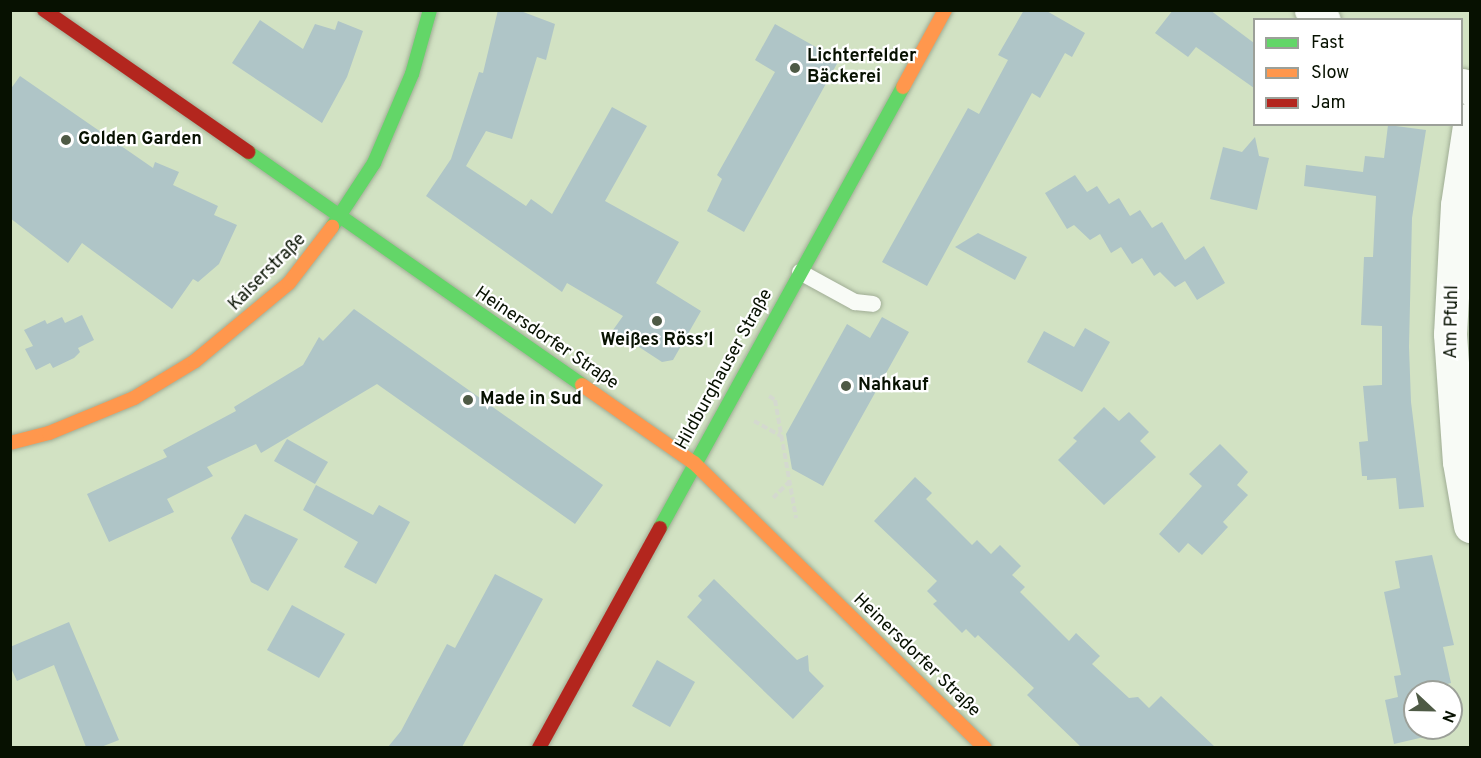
<!DOCTYPE html>
<html>
<head>
<meta charset="utf-8">
<style>
	body { margin:0 }
	#map { position:relative; width:1481px; height:758px; overflow:hidden; background:#d2e2c3; font-family:Overpass,sans-serif }
	div>[style] { position:absolute }
	.building>* { inset:0; background:#afc5c7 }
	.path>* { height:4px; margin-top:-2px; transform-origin:0; background:repeating-linear-gradient(90deg,#d4d9cf 0 6px,transparent 0 9px) }
	.roads { filter:drop-shadow(0 0 2px #a0ad95) drop-shadow(0 0 2px #a0ad95) }
	.lane>* { height:16px; margin:-8px; padding:0 8px; transform-origin:8px; border-radius:8px; background:#f8fbf6 }
	.street>* { height:33px; margin:-16.5px; padding:0 16.5px; transform-origin:16.5px; border-radius:16.5px; background:#f8fbf6 }
	.fast>* { height:14px; margin:-7px; padding:0 7px; transform-origin:7px; border-radius:7px; background:#63d668 }
	.slow>* { height:14px; margin:-7px; padding:0 7px; transform-origin:7px; border-radius:7px; background:#ff974d }
	.jam>* { height:14px; margin:-7px; padding:0 7px; transform-origin:7px; border-radius:7px; background:#b3261e }
	.dots>* { width:16px; height:16px; translate:-50% -50%; box-sizing:border-box; border:3px solid #fff; border-radius:50% }
	span { translate:-50% -50%; white-space:nowrap; text-align:center; line-height:1.15; -webkit-text-stroke:4.5px #fff; paint-order:stroke }
	.poi-label { font-size:18px; color:#071101; font-weight:700 }
	.left { translate:0 -50%; text-align:left }
	.street-label { font-size:18px; color:#071101 }
	.frame { position:absolute; inset:0; border:12px solid #071101; pointer-events:none }
	.legend { position:absolute; left:1253px; top:18px; width:210px; height:108px; box-sizing:border-box; background:#fff; border:2px solid #9ca099; margin:0; padding:8px 10px; list-style:none; font-size:18px; color:#071101 }
	.legend li { display:flex; align-items:center; gap:12px; height:30px }
	.legend b { width:30px; border:2px solid #9ca099 }
	.north { position:absolute; left:1403px; top:680px; width:60px; height:60px; box-sizing:border-box; background:#fff; border:2px solid #9ca099; border-radius:50%; rotate:112deg; font-size:16px; font-weight:700; line-height:24px; text-align:center; color:#071101 }
	.north::after { content:''; display:block; margin:auto; width:21px; height:27px; background:#4e5a45; clip-path:polygon(50% 0,100% 100%,50% 72%,0 100%) }
</style>
</head>
<body>
<div id="map">
	<div class="building">
		<div style="clip-path:polygon(498px 10px,518px 10px,555px 24px,546px 60px,537px 57px,512px 139px,486px 131px,466px 166px,526px 206px,531px 199px,552px 214px,612px 107px,647px 126px,605px 201px,679px 242px,656px 283px,701px 311px,673px 360px,662px 362px,613px 330px,623px 316px,567px 283px,562px 292px,426px 196px,451px 159px,479px 72px,483px 73px)"></div>
		<div style="clip-path:polygon(1024px 10px,1045px 10px,1085px 33px,1072px 57px,1065px 53px,1040px 98px,1032px 93px,927px 286px,882px 262px,968px 108px,979px 114px,1008px 60px,998px 55px)"></div>
		<div style="clip-path:polygon(1173px 10px,1210px 10px,1254px 43px,1254px 88px,1196px 47px,1188px 57px,1155px 33px)"></div>
		<div style="clip-path:polygon(260px 20px,303px 49px,315px 24px,335px 30px,338px 21px,363px 31px,347px 77px,322px 123px,232px 63px)"></div>
		<div style="clip-path:polygon(775px 24px,839px 60px,744px 232px,707px 211px,722px 179px,717px 175px,775px 72px,755px 60px)"></div>
		<div style="clip-path:polygon(20px 76px,153px 168px,155px 162px,179px 172px,173px 185px,218px 206px,214px 215px,237px 225px,219px 264px,198px 282px,193px 279px,172px 309px,82px 243px,68px 263px,10px 218px,10px 90px)"></div>
		<div style="clip-path:polygon(1388px 125px,1426px 130px,1412px 218px,1409px 347px,1411px 402px,1424px 507px,1399px 509px,1396px 478px,1367px 480px,1367px 476px,1362px 476px,1359px 442px,1368px 441px,1363px 386px,1382px 385px,1382px 326px,1361px 325px,1364px 257px,1373px 257px,1376px 196px,1304px 186px,1306px 165px,1363px 172px,1365px 156px,1384px 158px)"></div>
		<div style="clip-path:polygon(1255px 137px,1259px 156px,1269px 158px,1257px 210px,1210px 199px,1223px 147px,1242px 152px)"></div>
		<div style="clip-path:polygon(1075px 175px,1087px 192px,1097px 186px,1109px 204px,1119px 198px,1130px 216px,1140px 210px,1152px 228px,1162px 222px,1185px 260px,1204px 246px,1225px 283px,1197px 300px,1185px 281px,1175px 287px,1160px 272px,1154px 276px,1142px 258px,1132px 264px,1121px 247px,1111px 253px,1100px 234px,1090px 240px,1074px 225px,1067px 229px,1045px 193px)"></div>
		<div style="clip-path:polygon(978px 233px,1027px 257px,1015px 280px,955px 247px)"></div>
		<div style="clip-path:polygon(354px 309px,603px 485px,575px 524px,377px 384px,261px 453px,256px 444px,207px 467px,213px 476px,167px 499px,174px 512px,109px 542px,87px 494px,167px 457px,163px 450px,236px 411px,234px 407px,303px 365px,319px 337px,323px 341px)"></div>
		<div style="clip-path:polygon(82px 315px,94px 340px,78px 348px,80px 352px,74px 358px,53px 368px,50px 363px,36px 370px,25px 349px,33px 346px,24px 330px,45px 320px,47px 324px,62px 317px,65px 323px)"></div>
		<div style="clip-path:polygon(882px 317px,909px 332px,823px 486px,792px 469px,786px 434px,847px 324px,870px 338px)"></div>
		<div style="clip-path:polygon(1085px 328px,1110px 342px,1082px 392px,1027px 362px,1044px 331px,1074px 347px)"></div>
		<div style="clip-path:polygon(1104px 407px,1119px 421px,1129px 412px,1149px 432px,1140px 441px,1156px 457px,1104px 505px,1058px 460px,1077px 441px,1073px 438px)"></div>
		<div style="clip-path:polygon(287px 439px,328px 462px,315px 484px,274px 461px)"></div>
		<div style="clip-path:polygon(1220px 444px,1248px 472px,1237px 485px,1248px 495px,1223px 522px,1228px 527px,1202px 555px,1188px 543px,1179px 553px,1159px 534px,1202px 486px,1189px 474px)"></div>
		<div style="clip-path:polygon(915px 477px,932px 493px,926px 499px,972px 545px,977px 540px,991px 554px,1000px 545px,1021px 566px,1012px 575px,1025px 587px,1020px 592px,1069px 641px,1076px 633px,1100px 656px,1092px 664px,1129px 698px,1138px 697px,1149px 708px,1161px 696px,1215px 747px,1081px 747px,1027px 695px,1034px 688px,978px 635px,975px 638px,966px 629px,962px 633px,933px 604px,937px 601px,927px 591px,937px 581px,874px 521px)"></div>
		<div style="clip-path:polygon(316px 485px,373px 515px,379px 505px,410px 522px,376px 584px,344px 567px,358px 542px,303px 510px)"></div>
		<div style="clip-path:polygon(245px 514px,298px 539px,268px 591px,251px 582px,231px 538px)"></div>
		<div style="clip-path:polygon(1432px 555px,1454px 645px,1443px 647px,1451px 683px,1435px 687px,1436px 692px,1415px 692px,1415px 728px,1427px 728px,1423px 729px,1424px 737px,1394px 744px,1385px 700px,1398px 697px,1394px 676px,1401px 675px,1384px 592px,1400px 588px,1395px 561px)"></div>
		<div style="clip-path:polygon(495px 574px,543px 599px,462px 747px,388px 747px,401px 731px,447px 644px,455px 648px)"></div>
		<div style="clip-path:polygon(714px 579px,797px 660px,808px 655px,809px 671px,824px 686px,793px 719px,687px 617px,702px 600px,698px 596px)"></div>
		<div style="clip-path:polygon(292px 605px,345px 634px,319px 678px,267px 650px)"></div>
		<div style="clip-path:polygon(69px 622px,119px 740px,101px 747px,86px 747px,54px 665px,17px 681px,10px 666px,10px 647px)"></div>
		<div style="clip-path:polygon(657px 660px,695px 682px,670px 727px,632px 706px)"></div>
	</div>
	<div class="path">
		<div style="left:769px;top:396px;width:7px;rotate:34deg"></div>
		<div style="left:775px;top:400px;width:120px;rotate:79.9deg"></div>
		<div style="left:754px;top:421px;width:31px;rotate:29deg"></div>
		<div style="left:773px;top:498px;width:23px;rotate:-45deg"></div>
	</div>
	<div class="roads">
		<div class="lane">
			<div style="left:800px;top:272px;width:63px;rotate:28.6deg"></div>
			<div style="left:855px;top:302px;width:18px;rotate:6deg"></div>
		</div>
		<div class="street">
			<div style="left:1311px;top:10px;width:16px;rotate:38deg"></div>
			<div style="left:1462px;top:85px;width:9px;rotate:21deg"></div>
			<div style="left:1470px;top:119px;width:87px;rotate:98.6deg"></div>
			<div style="left:1457px;top:205px;width:129px;rotate:93.1deg"></div>
			<div style="left:1450px;top:334px;width:128px;rotate:86deg"></div>
			<div style="left:1459px;top:462px;width:65px;rotate:80.2deg"></div>
		</div>
		<div class="fast">
			<div style="left:248px;top:152px;width:407px;rotate:34.9deg"></div>
			<div style="left:332px;top:227px;width:77px;rotate:-56.7deg"></div>
			<div style="left:374px;top:163px;width:97px;rotate:-66.9deg"></div>
			<div style="left:412px;top:74px;width:66px;rotate:-74.3deg"></div>
			<div style="left:660px;top:528px;width:504px;rotate:-61.14deg"></div>
		</div>
		<div class="slow">
			<div style="left:903px;top:87px;width:88px;rotate:-61.4deg"></div>
			<div style="left:582px;top:385px;width:136px;rotate:34.9deg"></div>
			<div style="left:694px;top:463px;width:407px;rotate:44.4deg"></div>
			<div style="left:10px;top:443px;width:40px;rotate:-14.4deg"></div>
			<div style="left:49px;top:433px;width:92px;rotate:-22.4deg"></div>
			<div style="left:134px;top:398px;width:71px;rotate:-31.2deg"></div>
			<div style="left:195px;top:361px;width:122px;rotate:-39.7deg"></div>
			<div style="left:289px;top:283px;width:71px;rotate:-52.5deg"></div>
		</div>
		<div class="jam">
			<div style="left:44px;top:10px;width:249px;rotate:34.8deg"></div>
			<div style="left:539px;top:748px;width:251px;rotate:-61.2deg"></div>
		</div>
	</div>
	<div class="dots">
		<div style="left:795px;top:68px;background:#4e5a45"></div>
		<div style="left:66px;top:140px;background:#4e5a45"></div>
		<div style="left:657px;top:321px;background:#4e5a45"></div>
		<div style="left:846px;top:386px;background:#4e5a45"></div>
		<div style="left:468px;top:400px;background:#4e5a45"></div>
	</div>
	<div class="poi-label">
		<span class="left" style="left:807px;top:68px">Lichterfelder<br>Bäckerei</span>
		<span class="left" style="left:78px;top:140px">Golden Garden</span>
		<span style="left:657px;top:341px">Weißes Röss’l</span>
		<span class="left" style="left:858px;top:386px">Nahkauf</span>
		<span class="left" style="left:480px;top:400px">Made in Sud</span>
	</div>
	<div class="street-label">
		<span style="left:268px;top:273px;rotate:-45deg">Kaiserstraße</span>
		<span style="left:1453px;top:322px;rotate:-89deg">Am Pfuhl</span>
		<span style="left:546px;top:339px;rotate:34deg">Heinersdorfer Straße</span>
		<span style="left:725px;top:370px;rotate:-61deg">Hildburghauser Straße</span>
		<span style="left:916px;top:656px;rotate:44deg">Heinersdorfer Straße</span>
	</div>
	<div class="frame"></div>
	<ul class="legend">
	<li><b style="height:8px;background:#63d668"></b>Fast</li>
	<li><b style="height:8px;background:#ff974d"></b>Slow</li>
	<li><b style="height:8px;background:#b3261e"></b>Jam</li>
	</ul>
	<div class="north">N</div>
</div>
</body>
</html>
